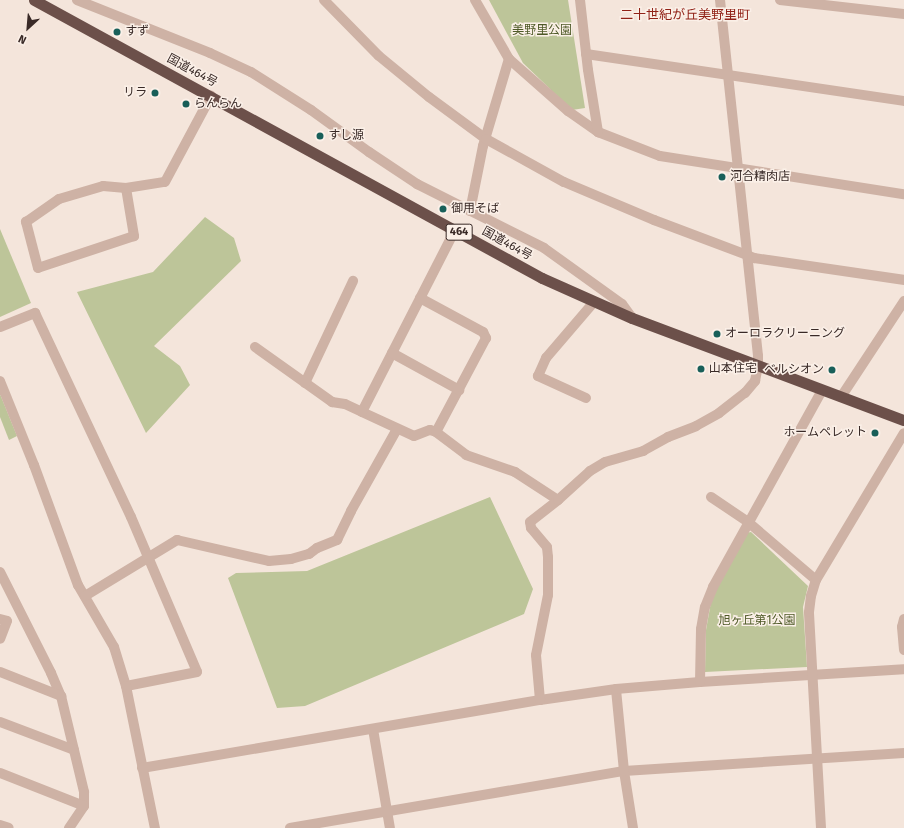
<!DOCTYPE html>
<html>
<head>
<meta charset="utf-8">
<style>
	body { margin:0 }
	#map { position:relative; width:904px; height:828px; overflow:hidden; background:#f4e5db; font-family:"Fira Sans","Noto Sans JP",sans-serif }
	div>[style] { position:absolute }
	.green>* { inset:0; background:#bdc599 }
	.minor>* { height:10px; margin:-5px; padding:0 5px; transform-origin:5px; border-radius:5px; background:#ceb2a5 }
	.tertiary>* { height:10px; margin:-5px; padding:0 5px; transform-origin:5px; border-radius:5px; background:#ceb2a5 }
	.trunk>* { height:11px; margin:-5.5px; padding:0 5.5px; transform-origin:5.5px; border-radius:5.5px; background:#6c504a }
	.dots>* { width:11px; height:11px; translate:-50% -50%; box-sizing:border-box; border:2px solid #fbf0e8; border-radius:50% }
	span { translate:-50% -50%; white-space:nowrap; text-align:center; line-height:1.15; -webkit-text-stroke:3px #fbf0e8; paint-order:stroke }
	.shield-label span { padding:1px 3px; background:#fbf0e8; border:1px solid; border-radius:3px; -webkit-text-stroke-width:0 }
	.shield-label { font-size:11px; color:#392a27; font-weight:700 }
	.park-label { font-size:12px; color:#4f5a28 }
	.poi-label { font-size:12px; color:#392a27 }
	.left { translate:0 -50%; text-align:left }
	.right { translate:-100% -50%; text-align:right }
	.street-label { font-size:12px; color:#392a27 }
	.neighbourhood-label { font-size:13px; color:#912217 }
	.north { position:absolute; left:8px; top:8px; width:40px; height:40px; -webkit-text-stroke:3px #fbf0e8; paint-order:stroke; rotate:206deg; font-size:11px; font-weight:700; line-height:16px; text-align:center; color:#392a27 }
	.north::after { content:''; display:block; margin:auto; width:14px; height:18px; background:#392a27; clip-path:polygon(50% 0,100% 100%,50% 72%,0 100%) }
</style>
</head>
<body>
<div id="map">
	<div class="green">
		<div style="clip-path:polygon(489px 0,568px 0,585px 108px,572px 110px,523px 63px)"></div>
		<div style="clip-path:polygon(205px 217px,234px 238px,241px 261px,154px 346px,180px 366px,190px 385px,146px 433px,77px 292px,153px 272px)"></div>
		<div style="clip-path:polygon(0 229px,31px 303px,0 317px)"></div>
		<div style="clip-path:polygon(0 394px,17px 436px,9px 440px,0 417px)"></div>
		<div style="clip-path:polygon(490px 497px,533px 589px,524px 614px,305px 706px,277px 708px,228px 578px,236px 573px,307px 571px)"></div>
		<div style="clip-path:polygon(751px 532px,808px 586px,803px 607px,807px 667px,705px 672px,706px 630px,711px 602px,721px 578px,746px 533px)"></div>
	</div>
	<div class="minor">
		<div style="left:77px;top:0;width:143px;rotate:21.7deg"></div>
		<div style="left:210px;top:53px;width:45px;rotate:24.9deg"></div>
		<div style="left:251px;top:72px;width:71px;rotate:32.3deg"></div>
		<div style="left:311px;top:110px;width:72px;rotate:35.9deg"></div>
		<div style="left:369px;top:152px;width:58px;rotate:33.7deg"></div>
		<div style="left:417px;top:184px;width:142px;rotate:26.7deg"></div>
		<div style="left:544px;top:248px;width:96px;rotate:35.7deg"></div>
		<div style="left:622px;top:304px;width:17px;rotate:54deg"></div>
		<div style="left:475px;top:0;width:68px;rotate:60deg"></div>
		<div style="left:509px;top:59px;width:79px;rotate:41.4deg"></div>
		<div style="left:568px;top:111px;width:37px;rotate:35deg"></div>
		<div style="left:598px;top:132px;width:66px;rotate:21.2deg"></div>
		<div style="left:660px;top:156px;width:247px;rotate:8.9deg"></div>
		<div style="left:580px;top:0;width:70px;rotate:83.5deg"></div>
		<div style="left:588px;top:70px;width:63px;rotate:80.8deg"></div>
		<div style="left:780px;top:0;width:125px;rotate:6.4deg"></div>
		<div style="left:586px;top:54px;width:321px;rotate:8.4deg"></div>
		<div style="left:126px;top:188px;width:49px;rotate:80.5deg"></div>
		<div style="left:134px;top:236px;width:101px;rotate:161.6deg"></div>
		<div style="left:38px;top:268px;width:48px;rotate:-104.6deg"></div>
		<div style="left:26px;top:222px;width:40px;rotate:-34.9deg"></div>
		<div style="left:59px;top:199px;width:46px;rotate:-16.5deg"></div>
		<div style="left:103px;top:186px;width:23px;rotate:5deg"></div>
		<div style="left:126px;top:188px;width:39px;rotate:-9deg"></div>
		<div style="left:165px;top:182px;width:98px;rotate:-61.9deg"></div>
		<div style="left:470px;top:211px;width:66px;rotate:-78.7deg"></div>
		<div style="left:483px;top:146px;width:91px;rotate:-73.4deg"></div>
		<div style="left:455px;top:230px;width:204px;rotate:117.1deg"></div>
		<div style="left:362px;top:412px;width:57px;rotate:24.8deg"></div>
		<div style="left:414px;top:436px;width:17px;rotate:-21deg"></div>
		<div style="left:430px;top:430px;width:6px;rotate:18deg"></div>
		<div style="left:436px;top:432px;width:38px;rotate:37deg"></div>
		<div style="left:466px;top:455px;width:52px;rotate:19.1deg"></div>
		<div style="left:515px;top:472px;width:51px;rotate:33.1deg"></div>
		<div style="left:747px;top:255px;width:8px;rotate:23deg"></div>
		<div style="left:754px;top:258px;width:152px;rotate:8.3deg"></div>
		<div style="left:420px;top:298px;width:72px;rotate:28.4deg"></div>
		<div style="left:483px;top:332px;width:7px;rotate:63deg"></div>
		<div style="left:486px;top:338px;width:106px;rotate:118deg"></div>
		<div style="left:0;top:327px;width:38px;rotate:-22deg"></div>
		<div style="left:35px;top:313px;width:225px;rotate:64.8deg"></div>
		<div style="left:131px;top:517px;width:168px;rotate:66.9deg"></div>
		<div style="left:197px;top:672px;width:72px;rotate:168.8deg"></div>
		<div style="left:255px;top:347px;width:95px;rotate:35.5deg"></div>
		<div style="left:332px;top:402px;width:13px;rotate:9deg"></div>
		<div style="left:345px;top:404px;width:19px;rotate:25deg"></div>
		<div style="left:392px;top:353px;width:77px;rotate:28.9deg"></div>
		<div style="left:0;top:381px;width:91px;rotate:68deg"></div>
		<div style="left:34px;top:465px;width:128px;rotate:69.9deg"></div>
		<div style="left:78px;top:585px;width:72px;rotate:59.9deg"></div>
		<div style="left:114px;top:647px;width:41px;rotate:72.9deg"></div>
		<div style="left:126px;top:686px;width:145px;rotate:78.5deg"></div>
		<div style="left:305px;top:383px;width:113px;rotate:-64.8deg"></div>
		<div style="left:841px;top:397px;width:115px;rotate:-56.7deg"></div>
		<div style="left:586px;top:398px;width:53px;rotate:-155.4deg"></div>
		<div style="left:538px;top:376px;width:20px;rotate:-66deg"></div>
		<div style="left:546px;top:358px;width:74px;rotate:-49.4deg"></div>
		<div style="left:711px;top:497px;width:45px;rotate:34deg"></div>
		<div style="left:748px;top:522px;width:89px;rotate:40.5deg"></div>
		<div style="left:0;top:572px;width:113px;rotate:63.2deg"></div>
		<div style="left:51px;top:673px;width:25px;rotate:67deg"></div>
		<div style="left:61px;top:696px;width:99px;rotate:76.5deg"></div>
		<div style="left:84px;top:792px;width:14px;rotate:90deg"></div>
		<div style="left:84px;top:806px;width:27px;rotate:124deg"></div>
		<div style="left:85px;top:596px;width:108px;rotate:-31.3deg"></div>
		<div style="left:177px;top:540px;width:94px;rotate:12.9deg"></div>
		<div style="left:269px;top:561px;width:22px;rotate:-5deg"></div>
		<div style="left:291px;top:559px;width:19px;rotate:-16deg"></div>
		<div style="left:309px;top:554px;width:10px;rotate:-37deg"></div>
		<div style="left:317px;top:548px;width:22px;rotate:-22deg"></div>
		<div style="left:337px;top:540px;width:32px;rotate:-64deg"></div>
		<div style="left:351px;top:511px;width:94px;rotate:-60.7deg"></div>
		<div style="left:0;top:619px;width:7px;rotate:16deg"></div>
		<div style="left:7px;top:621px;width:19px;rotate:111deg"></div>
		<div style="left:904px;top:619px;width:8px;rotate:104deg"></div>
		<div style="left:902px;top:627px;width:23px;rotate:85deg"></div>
		<div style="left:0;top:672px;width:66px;rotate:21.5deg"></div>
		<div style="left:700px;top:682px;width:204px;rotate:-3.6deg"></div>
		<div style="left:540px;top:700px;width:77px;rotate:-8.2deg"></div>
		<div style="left:0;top:722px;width:79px;rotate:20.7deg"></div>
		<div style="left:373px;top:729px;width:100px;rotate:80.3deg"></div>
		<div style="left:142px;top:768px;width:404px;rotate:-9.7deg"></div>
		<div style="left:540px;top:700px;width:45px;rotate:-95.1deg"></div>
		<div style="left:536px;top:655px;width:61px;rotate:-78.7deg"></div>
		<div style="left:548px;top:595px;width:38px;rotate:-90deg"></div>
		<div style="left:548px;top:557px;width:10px;rotate:-96deg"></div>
		<div style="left:547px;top:547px;width:25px;rotate:-130deg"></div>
		<div style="left:531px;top:528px;width:6px;rotate:-99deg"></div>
		<div style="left:530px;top:522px;width:36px;rotate:-38deg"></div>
		<div style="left:558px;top:500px;width:43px;rotate:-42.2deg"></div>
		<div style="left:590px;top:471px;width:17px;rotate:-31deg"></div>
		<div style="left:605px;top:462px;width:40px;rotate:-16deg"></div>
		<div style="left:643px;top:451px;width:29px;rotate:-29deg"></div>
		<div style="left:668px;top:437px;width:30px;rotate:-21deg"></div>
		<div style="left:696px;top:426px;width:26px;rotate:-29deg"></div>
		<div style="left:719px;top:413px;width:33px;rotate:-38deg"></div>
		<div style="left:745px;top:393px;width:16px;rotate:-50deg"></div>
		<div style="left:755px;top:381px;width:15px;rotate:-79deg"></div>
		<div style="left:0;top:773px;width:90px;rotate:21.4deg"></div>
		<div style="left:0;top:825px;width:9px;rotate:18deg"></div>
		<div style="left:290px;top:828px;width:339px;rotate:-9.7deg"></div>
		<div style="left:624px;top:771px;width:281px;rotate:-3.7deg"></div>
		<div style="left:633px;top:828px;width:58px;rotate:-99deg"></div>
		<div style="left:624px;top:771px;width:82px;rotate:-95.6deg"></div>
		<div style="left:616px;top:689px;width:84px;rotate:-4.8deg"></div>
		<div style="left:700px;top:682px;width:53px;rotate:-88.9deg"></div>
		<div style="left:701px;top:629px;width:22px;rotate:-80deg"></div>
		<div style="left:705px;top:607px;width:22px;rotate:-68deg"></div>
		<div style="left:713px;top:587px;width:225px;rotate:-61deg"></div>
		<div style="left:821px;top:828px;width:216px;rotate:-93.2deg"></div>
		<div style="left:809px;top:612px;width:16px;rotate:-83deg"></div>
		<div style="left:811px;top:596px;width:17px;rotate:-73deg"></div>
		<div style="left:816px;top:580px;width:171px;rotate:-59.1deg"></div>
	</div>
	<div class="tertiary">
		<div style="left:324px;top:0;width:78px;rotate:45.5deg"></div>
		<div style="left:379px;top:56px;width:65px;rotate:39.4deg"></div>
		<div style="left:429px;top:97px;width:71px;rotate:36.4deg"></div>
		<div style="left:486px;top:139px;width:89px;rotate:28.9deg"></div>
		<div style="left:564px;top:182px;width:98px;rotate:22.9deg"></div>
		<div style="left:654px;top:220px;width:99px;rotate:20.6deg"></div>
		<div style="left:720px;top:0;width:358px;rotate:83.9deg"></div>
		<div style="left:758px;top:356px;width:10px;rotate:90deg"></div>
	</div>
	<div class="trunk">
		<div style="left:34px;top:0;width:579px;rotate:28.69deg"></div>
		<div style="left:542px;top:278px;width:98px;rotate:24deg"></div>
		<div style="left:632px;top:318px;width:290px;rotate:20.6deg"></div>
	</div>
	<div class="dots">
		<div style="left:117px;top:32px;background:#185f59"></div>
		<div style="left:155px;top:93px;background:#185f59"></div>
		<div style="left:186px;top:104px;background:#185f59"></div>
		<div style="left:320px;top:136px;background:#185f59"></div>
		<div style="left:722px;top:177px;background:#185f59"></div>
		<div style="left:443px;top:209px;background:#185f59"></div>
		<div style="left:717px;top:334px;background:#185f59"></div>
		<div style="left:701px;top:369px;background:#185f59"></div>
		<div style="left:832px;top:370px;background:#185f59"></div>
		<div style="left:875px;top:433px;background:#185f59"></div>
	</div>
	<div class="shield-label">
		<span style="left:459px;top:232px">464</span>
	</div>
	<div class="park-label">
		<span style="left:542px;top:31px">美野里公園</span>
		<span style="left:757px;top:621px">旭ヶ丘第1公園</span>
	</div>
	<div class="poi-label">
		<span class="left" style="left:125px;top:32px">すず</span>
		<span class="right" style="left:147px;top:93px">リラ</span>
		<span class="left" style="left:194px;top:104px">らんらん</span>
		<span class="left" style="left:328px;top:136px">すし源</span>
		<span class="left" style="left:730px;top:177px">河合精肉店</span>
		<span class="left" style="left:451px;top:209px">御用そば</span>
		<span class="left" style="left:725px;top:334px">オーロラクリーニング</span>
		<span class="left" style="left:709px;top:369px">山本住宅</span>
		<span class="right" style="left:824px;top:370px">ベルシオン</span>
		<span class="right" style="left:867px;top:433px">ホームペレット</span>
	</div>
	<div class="street-label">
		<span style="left:192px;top:71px;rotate:28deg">国道464号</span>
		<span style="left:507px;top:244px;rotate:29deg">国道464号</span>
	</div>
	<div class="neighbourhood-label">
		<span style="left:685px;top:15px">二十世紀が丘美野里町</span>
	</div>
	<div class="north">N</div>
</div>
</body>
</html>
